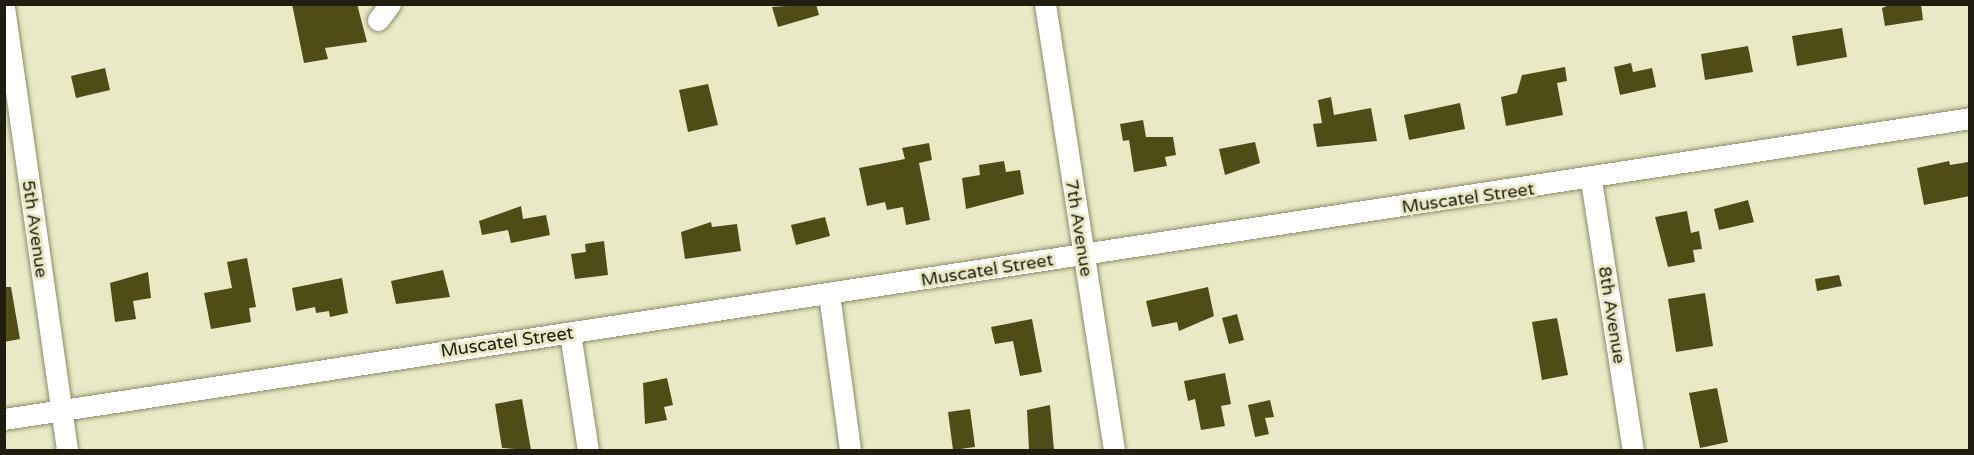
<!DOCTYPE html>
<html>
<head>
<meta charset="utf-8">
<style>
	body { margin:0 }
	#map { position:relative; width:1974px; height:455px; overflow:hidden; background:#eae9c6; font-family:"Varela Round",sans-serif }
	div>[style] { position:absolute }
	.building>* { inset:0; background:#504c16 }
	.roads { filter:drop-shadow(0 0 2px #8c8b6a) drop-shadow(0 0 2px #8c8b6a) }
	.minor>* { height:21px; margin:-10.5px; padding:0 10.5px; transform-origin:10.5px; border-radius:10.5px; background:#fff }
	span { translate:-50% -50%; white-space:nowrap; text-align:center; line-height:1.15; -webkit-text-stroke:6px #eae9c6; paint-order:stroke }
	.street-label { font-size:18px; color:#1f1e11 }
	.frame { position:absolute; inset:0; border:6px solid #1f1e11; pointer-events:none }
</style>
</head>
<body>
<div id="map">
	<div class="building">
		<div style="clip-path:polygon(292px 4px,357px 4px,367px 42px,325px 48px,328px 59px,304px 63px)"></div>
		<div style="clip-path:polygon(816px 4px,819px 15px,778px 27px,772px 7px)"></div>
		<div style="clip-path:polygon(1892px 4px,1921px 4px,1923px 20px,1885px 26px,1882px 8px)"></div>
		<div style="clip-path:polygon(1842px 28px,1847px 57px,1797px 66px,1792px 36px)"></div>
		<div style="clip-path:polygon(1748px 46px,1753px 72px,1705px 80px,1701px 54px)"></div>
		<div style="clip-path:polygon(1631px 63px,1633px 72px,1652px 68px,1656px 87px,1620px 95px,1614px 67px)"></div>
		<div style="clip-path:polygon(1565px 67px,1567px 81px,1557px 83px,1563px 115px,1506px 126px,1501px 97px,1517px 93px,1522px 75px)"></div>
		<div style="clip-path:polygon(105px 68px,110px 90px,76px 98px,71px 76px)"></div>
		<div style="clip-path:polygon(708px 84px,718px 125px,688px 132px,679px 90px)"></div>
		<div style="clip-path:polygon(1331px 97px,1334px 115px,1371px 108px,1377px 141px,1317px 147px,1313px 124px,1322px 123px,1318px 100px)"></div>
		<div style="clip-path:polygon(1460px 103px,1465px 129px,1409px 140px,1404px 115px)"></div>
		<div style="clip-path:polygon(1143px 120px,1146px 137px,1173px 137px,1176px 155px,1165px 157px,1167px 166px,1134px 172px,1129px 140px,1123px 141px,1120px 124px)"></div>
		<div style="clip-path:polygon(1255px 142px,1260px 163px,1225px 175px,1219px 149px)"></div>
		<div style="clip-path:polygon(929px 143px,932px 160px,919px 163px,930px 220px,906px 225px,903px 207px,887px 210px,885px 202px,867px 206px,859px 168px,905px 159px,902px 148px)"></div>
		<div style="clip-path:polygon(1004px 161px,1006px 172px,1020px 170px,1024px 194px,966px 209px,962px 178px,980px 175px,979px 165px)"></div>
		<div style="clip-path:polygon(1949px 161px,1950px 165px,1968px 162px,1970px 196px,1924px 205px,1917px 168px)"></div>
		<div style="clip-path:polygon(1748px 200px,1754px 222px,1719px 230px,1714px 209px)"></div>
		<div style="clip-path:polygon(521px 206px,523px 219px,546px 215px,550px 235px,511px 243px,508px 230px,482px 235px,479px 221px)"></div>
		<div style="clip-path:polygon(1687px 211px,1691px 233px,1699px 231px,1702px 249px,1693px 250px,1695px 262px,1668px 267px,1655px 217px)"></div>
		<div style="clip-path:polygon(825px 217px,830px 236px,796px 245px,791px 225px)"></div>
		<div style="clip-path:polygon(711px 222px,712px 227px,737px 224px,741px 251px,685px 259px,681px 232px)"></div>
		<div style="clip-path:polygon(604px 241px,608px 275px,575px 279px,571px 254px,586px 252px,585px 244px)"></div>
		<div style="clip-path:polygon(247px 258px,256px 307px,249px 308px,251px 322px,211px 329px,204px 293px,232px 288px,227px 262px)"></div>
		<div style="clip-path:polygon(443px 270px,450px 297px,396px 304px,391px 281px)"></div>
		<div style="clip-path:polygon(148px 272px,151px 298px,133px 301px,136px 319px,115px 322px,110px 283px)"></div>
		<div style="clip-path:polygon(1839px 275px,1842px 286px,1817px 291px,1815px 279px)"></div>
		<div style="clip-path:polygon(342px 278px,348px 313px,330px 317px,329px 311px,316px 313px,315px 307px,296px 311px,292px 288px)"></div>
		<div style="clip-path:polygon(4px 287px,11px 287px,20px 339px,4px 342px)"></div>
		<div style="clip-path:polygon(1208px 287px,1214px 316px,1179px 331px,1177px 322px,1152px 327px,1146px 301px)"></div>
		<div style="clip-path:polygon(1705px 293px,1713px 346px,1676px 352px,1668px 299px)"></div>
		<div style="clip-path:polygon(1237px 314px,1244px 340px,1229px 344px,1222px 318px)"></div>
		<div style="clip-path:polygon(1557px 318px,1568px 375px,1542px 380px,1532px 322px)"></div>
		<div style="clip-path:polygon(1032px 319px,1042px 372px,1020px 376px,1013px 341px,995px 344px,991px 327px)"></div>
		<div style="clip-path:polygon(1225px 373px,1231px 404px,1221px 406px,1225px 426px,1201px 430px,1195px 399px,1188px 401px,1184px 381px)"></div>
		<div style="clip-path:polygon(667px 378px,673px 405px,664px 407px,667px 420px,645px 424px,643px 383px)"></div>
		<div style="clip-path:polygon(1717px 388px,1728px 442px,1700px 448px,1689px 393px)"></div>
		<div style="clip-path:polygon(522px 399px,531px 450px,502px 448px,495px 404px)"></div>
		<div style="clip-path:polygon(1270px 400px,1274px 417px,1265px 418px,1269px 434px,1255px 437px,1248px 405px)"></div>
		<div style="clip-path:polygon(1050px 405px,1054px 450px,1029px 450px,1027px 410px)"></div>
		<div style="clip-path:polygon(970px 409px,975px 447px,953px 450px,948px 412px)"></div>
	</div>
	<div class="roads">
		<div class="minor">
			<div style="left:1045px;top:4px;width:451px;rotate:81.2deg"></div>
			<div style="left:4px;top:7px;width:447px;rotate:81.9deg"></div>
			<div style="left:378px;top:20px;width:20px;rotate:-53deg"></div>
			<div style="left:1591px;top:180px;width:273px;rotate:81.2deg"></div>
			<div style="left:829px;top:294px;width:157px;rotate:82.3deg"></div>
			<div style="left:570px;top:333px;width:118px;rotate:81.3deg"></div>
			<div style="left:4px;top:419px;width:1989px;rotate:-8.7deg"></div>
		</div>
	</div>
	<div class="street-label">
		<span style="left:1468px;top:198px;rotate:-8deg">Muscatel Street</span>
		<span style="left:1079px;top:228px;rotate:81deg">7th Avenue</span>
		<span style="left:35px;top:229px;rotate:82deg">5th Avenue</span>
		<span style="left:987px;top:270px;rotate:-9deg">Muscatel Street</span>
		<span style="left:1612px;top:315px;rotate:81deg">8th Avenue</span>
		<span style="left:507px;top:342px;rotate:-8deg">Muscatel Street</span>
	</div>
	<div class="frame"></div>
</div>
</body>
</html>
